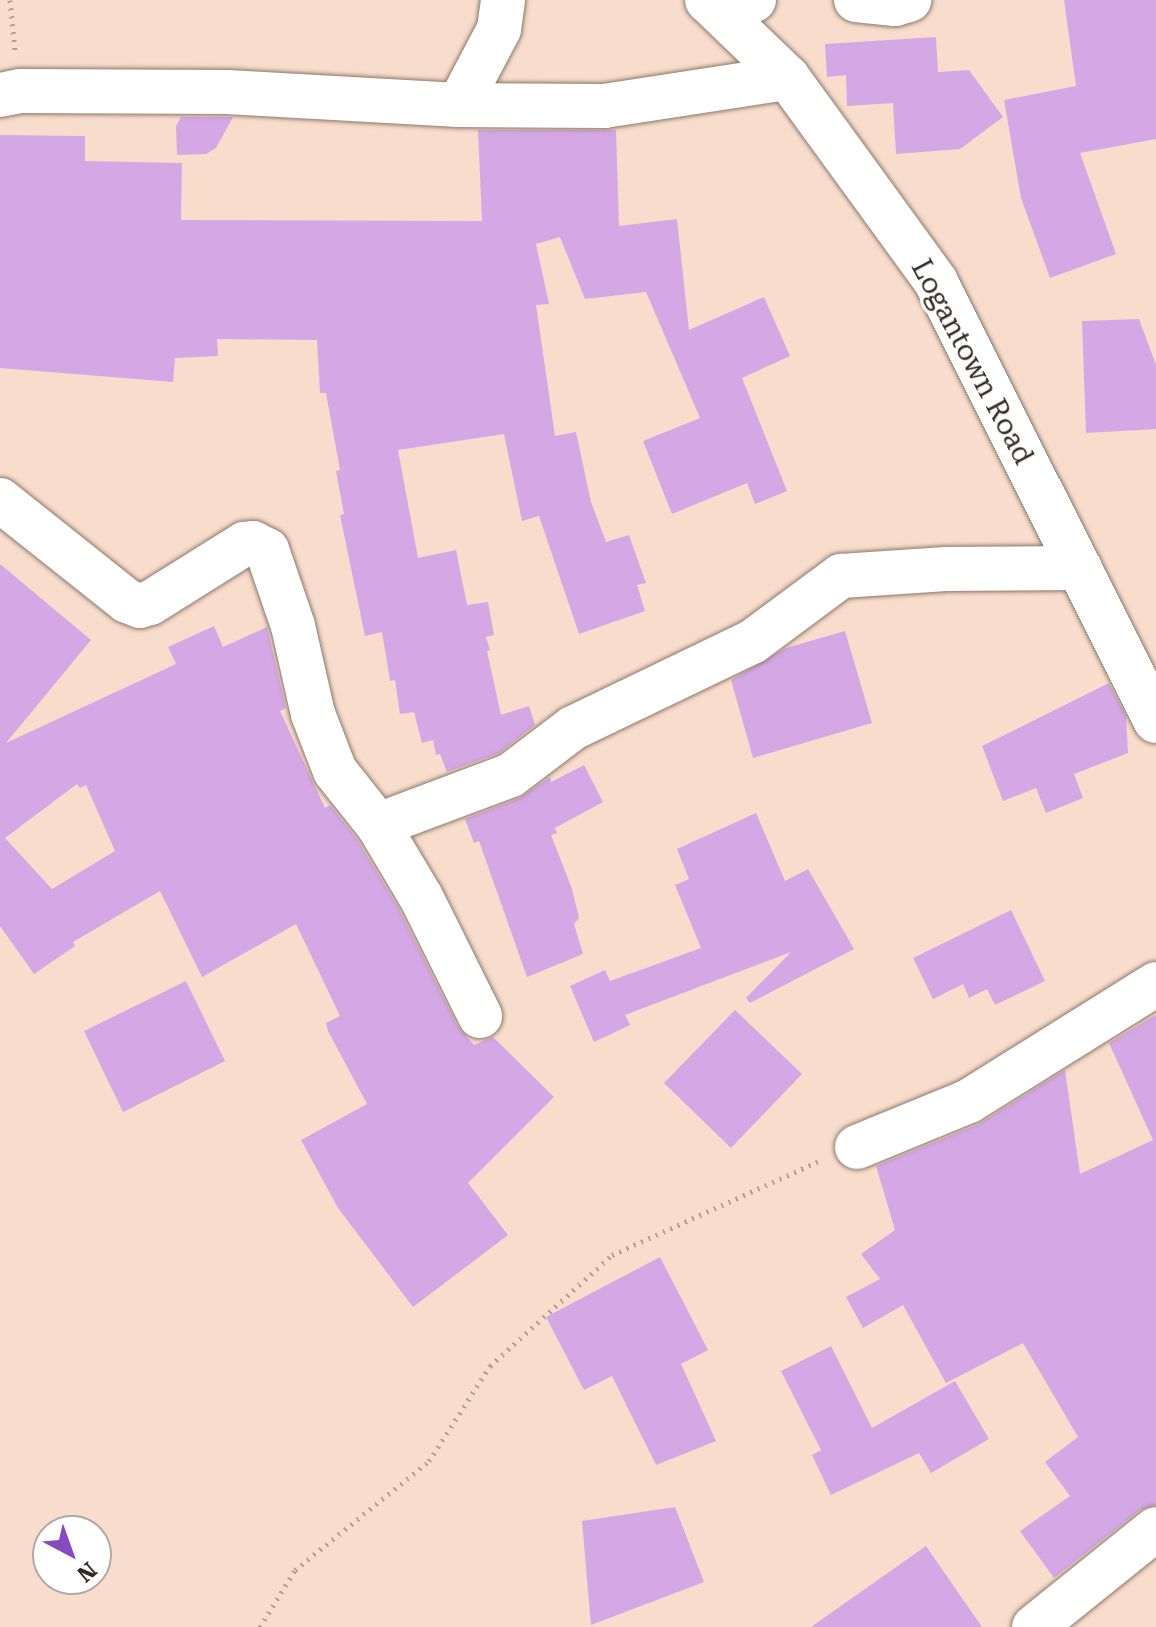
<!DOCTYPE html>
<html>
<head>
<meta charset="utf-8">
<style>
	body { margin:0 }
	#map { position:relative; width:1156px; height:1627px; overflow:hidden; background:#f8ddcd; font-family:"Roboto Serif",serif }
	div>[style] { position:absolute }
	.building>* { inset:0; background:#d4a8e5 }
	.path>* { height:5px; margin-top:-2.5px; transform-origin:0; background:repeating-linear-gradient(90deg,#b5a093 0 2px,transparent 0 8px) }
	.roads { filter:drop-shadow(0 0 2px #8f7768) drop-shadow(0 0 2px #8f7768) }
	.minor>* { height:44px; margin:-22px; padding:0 22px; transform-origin:22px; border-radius:22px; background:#fff }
	.tertiary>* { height:44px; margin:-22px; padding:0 22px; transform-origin:22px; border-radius:22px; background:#fff }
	span { translate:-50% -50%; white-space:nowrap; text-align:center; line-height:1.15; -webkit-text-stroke:7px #fff; paint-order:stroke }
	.street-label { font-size:28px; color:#342a24 }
	.north { position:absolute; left:32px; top:1515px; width:80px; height:80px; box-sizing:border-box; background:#fff; border:2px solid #aeaaa7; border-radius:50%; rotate:139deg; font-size:22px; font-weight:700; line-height:32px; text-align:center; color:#342a24 }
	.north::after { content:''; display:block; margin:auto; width:28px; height:36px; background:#874bc1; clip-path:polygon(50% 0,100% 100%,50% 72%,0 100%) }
</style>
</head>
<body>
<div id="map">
	<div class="building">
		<div style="clip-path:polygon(1064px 0,1156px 0,1156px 139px,1080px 153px,1116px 254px,1050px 278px,1021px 198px,1004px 100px,1076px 86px)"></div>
		<div style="clip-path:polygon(936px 37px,938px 72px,969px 70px,1003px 117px,960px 149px,896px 154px,893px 103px,847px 106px,846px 75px,827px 77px,825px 44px)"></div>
		<div style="clip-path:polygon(181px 117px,233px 117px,216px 148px,206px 154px,177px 155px,176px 126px)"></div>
		<div style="clip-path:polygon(478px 130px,616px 130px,619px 226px,677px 219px,689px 330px,764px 297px,790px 356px,742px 378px,787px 491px,755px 504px,747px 483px,672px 514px,643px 441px,700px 418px,646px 292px,585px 299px,560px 237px,536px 244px,549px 304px,536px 305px,555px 436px,576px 432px,591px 502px,606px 542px,629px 535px,646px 583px,637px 585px,645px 611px,579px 634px,539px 516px,522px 521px,504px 434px,398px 450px,418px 558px,456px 550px,467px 605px,488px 602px,494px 635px,486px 637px,490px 650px,487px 651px,501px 715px,529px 706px,535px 725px,499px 753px,447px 772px,440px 754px,436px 755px,433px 740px,422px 743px,414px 712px,400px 714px,395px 680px,390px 681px,382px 632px,365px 636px,340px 515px,344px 514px,336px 471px,340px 470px,326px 393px,320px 393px,317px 340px,217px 339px,218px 356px,175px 358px,173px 382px,0 368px,0 135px,85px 136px,85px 161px,182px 163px,181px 220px,482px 221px)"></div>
		<div style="clip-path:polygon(1139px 319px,1156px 365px,1156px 429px,1086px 433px,1082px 321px)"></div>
		<div style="clip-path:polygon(evenodd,0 564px,91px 640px,6px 743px,176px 664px,168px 647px,214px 626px,223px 647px,267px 627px,286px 708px,280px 711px,325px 808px,330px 805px,357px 839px,399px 909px,458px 1027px,474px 1045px,493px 1037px,554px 1097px,468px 1183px,508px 1235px,413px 1307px,338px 1208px,301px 1140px,367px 1104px,328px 1031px,326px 1023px,340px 1016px,296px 924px,202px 977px,160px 891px,73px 942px,75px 946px,34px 974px,0 926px,0 564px,77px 784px,80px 788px,86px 785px,115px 851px,52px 889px,5px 838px,77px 784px)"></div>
		<div style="clip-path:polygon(845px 631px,872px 723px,753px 758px,731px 680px,786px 648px)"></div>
		<div style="clip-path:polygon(1109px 683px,1126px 716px,1128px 753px,1074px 774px,1083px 798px,1046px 813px,1036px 788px,1003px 801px,982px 746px)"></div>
		<div style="clip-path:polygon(584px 765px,603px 802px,555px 828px,557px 833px,551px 835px,572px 889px,579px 918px,574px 924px,583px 954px,527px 977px,479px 841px,474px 843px,465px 819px,520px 798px,550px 777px,551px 782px)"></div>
		<div style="clip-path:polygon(756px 813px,785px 881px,808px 869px,854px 949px,750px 1003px,746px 998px,791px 952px,625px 1015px,630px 1025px,594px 1042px,570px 986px,605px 970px,610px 981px,701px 948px,675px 885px,689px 879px,677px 849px)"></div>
		<div style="clip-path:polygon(1011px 910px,1045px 981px,995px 1005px,987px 989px,969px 998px,963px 984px,933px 999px,913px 958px)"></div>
		<div style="clip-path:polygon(186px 981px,225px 1061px,123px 1112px,84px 1031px)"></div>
		<div style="clip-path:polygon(735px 1010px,802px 1074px,731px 1148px,664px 1083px)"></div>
		<div style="clip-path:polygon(1156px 1015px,1156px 1505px,1140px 1510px,1054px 1578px,1020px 1531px,1070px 1496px,1045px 1462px,1078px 1437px,1023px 1343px,946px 1383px,903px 1305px,863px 1328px,846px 1297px,880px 1279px,861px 1254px,895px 1230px,876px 1166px,979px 1124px,1065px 1070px,1080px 1174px,1153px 1140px,1109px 1043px)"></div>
		<div style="clip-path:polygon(660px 1257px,708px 1350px,681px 1364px,716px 1441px,656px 1465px,612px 1376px,584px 1390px,546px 1317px)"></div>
		<div style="clip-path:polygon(831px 1346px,872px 1428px,955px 1381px,989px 1439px,931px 1473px,919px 1453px,831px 1495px,812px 1455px,821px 1450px,781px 1371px)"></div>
		<div style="clip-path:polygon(675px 1507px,704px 1582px,591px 1625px,582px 1521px)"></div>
		<div style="clip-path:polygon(926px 1546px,982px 1627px,811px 1627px,882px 1577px)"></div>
	</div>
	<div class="path">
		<div style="left:10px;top:0;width:50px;rotate:84.3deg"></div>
		<div style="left:260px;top:1627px;width:67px;rotate:-58.4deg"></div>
		<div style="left:295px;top:1570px;width:173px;rotate:-39.1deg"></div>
		<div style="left:429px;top:1461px;width:113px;rotate:-57.3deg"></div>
		<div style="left:490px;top:1366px;width:165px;rotate:-42.3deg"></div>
		<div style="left:612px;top:1255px;width:227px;rotate:-24.4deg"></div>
	</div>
	<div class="roads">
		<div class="minor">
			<div style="left:856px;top:0;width:39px;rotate:6deg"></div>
			<div style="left:895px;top:4px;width:15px;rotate:-16deg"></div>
			<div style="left:708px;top:1px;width:46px;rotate:-1.2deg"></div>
			<div style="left:0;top:95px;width:20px;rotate:-11deg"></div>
			<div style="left:20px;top:91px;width:207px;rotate:0.3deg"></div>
			<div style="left:227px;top:92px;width:232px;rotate:3.2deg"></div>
			<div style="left:459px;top:105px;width:145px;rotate:0.4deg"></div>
			<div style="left:604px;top:106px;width:186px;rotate:-8.7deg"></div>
			<div style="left:459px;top:105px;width:86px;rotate:-62.2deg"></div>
			<div style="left:499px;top:29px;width:29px;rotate:-82deg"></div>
			<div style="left:0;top:500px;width:162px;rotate:38.5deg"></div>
			<div style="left:127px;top:601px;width:14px;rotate:21deg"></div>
			<div style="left:140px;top:606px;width:10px;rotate:-17deg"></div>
			<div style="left:150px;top:603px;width:111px;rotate:-32.1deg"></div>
			<div style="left:244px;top:544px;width:9px;rotate:-6deg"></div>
			<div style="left:253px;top:543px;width:16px;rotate:27deg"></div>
			<div style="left:267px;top:550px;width:80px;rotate:71.1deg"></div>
			<div style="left:293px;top:626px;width:90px;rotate:77.2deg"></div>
			<div style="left:313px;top:714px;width:61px;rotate:68.9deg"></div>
			<div style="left:335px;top:771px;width:69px;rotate:51.5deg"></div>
			<div style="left:378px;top:825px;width:84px;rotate:59.2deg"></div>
			<div style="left:421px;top:897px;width:133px;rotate:63.6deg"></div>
			<div style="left:378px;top:825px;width:142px;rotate:-20.6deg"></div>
			<div style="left:511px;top:775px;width:78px;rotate:-37.2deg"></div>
			<div style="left:573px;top:728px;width:199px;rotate:-25.7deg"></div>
			<div style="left:752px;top:642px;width:111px;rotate:-36.6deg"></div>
			<div style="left:841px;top:576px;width:105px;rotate:-3.8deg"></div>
			<div style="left:946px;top:569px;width:134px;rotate:-0.4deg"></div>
			<div style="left:857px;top:1147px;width:121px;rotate:-22.3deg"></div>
			<div style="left:969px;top:1101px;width:221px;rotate:-32deg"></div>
			<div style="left:1034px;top:1627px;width:156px;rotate:-38.8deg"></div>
		</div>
		<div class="tertiary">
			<div style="left:707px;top:0;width:112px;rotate:43.9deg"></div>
			<div style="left:788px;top:78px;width:252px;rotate:54deg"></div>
			<div style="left:936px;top:282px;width:491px;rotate:63.4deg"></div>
		</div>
	</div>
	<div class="street-label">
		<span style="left:972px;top:362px;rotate:62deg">Logantown Road</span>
	</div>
	<div class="north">N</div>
</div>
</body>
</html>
